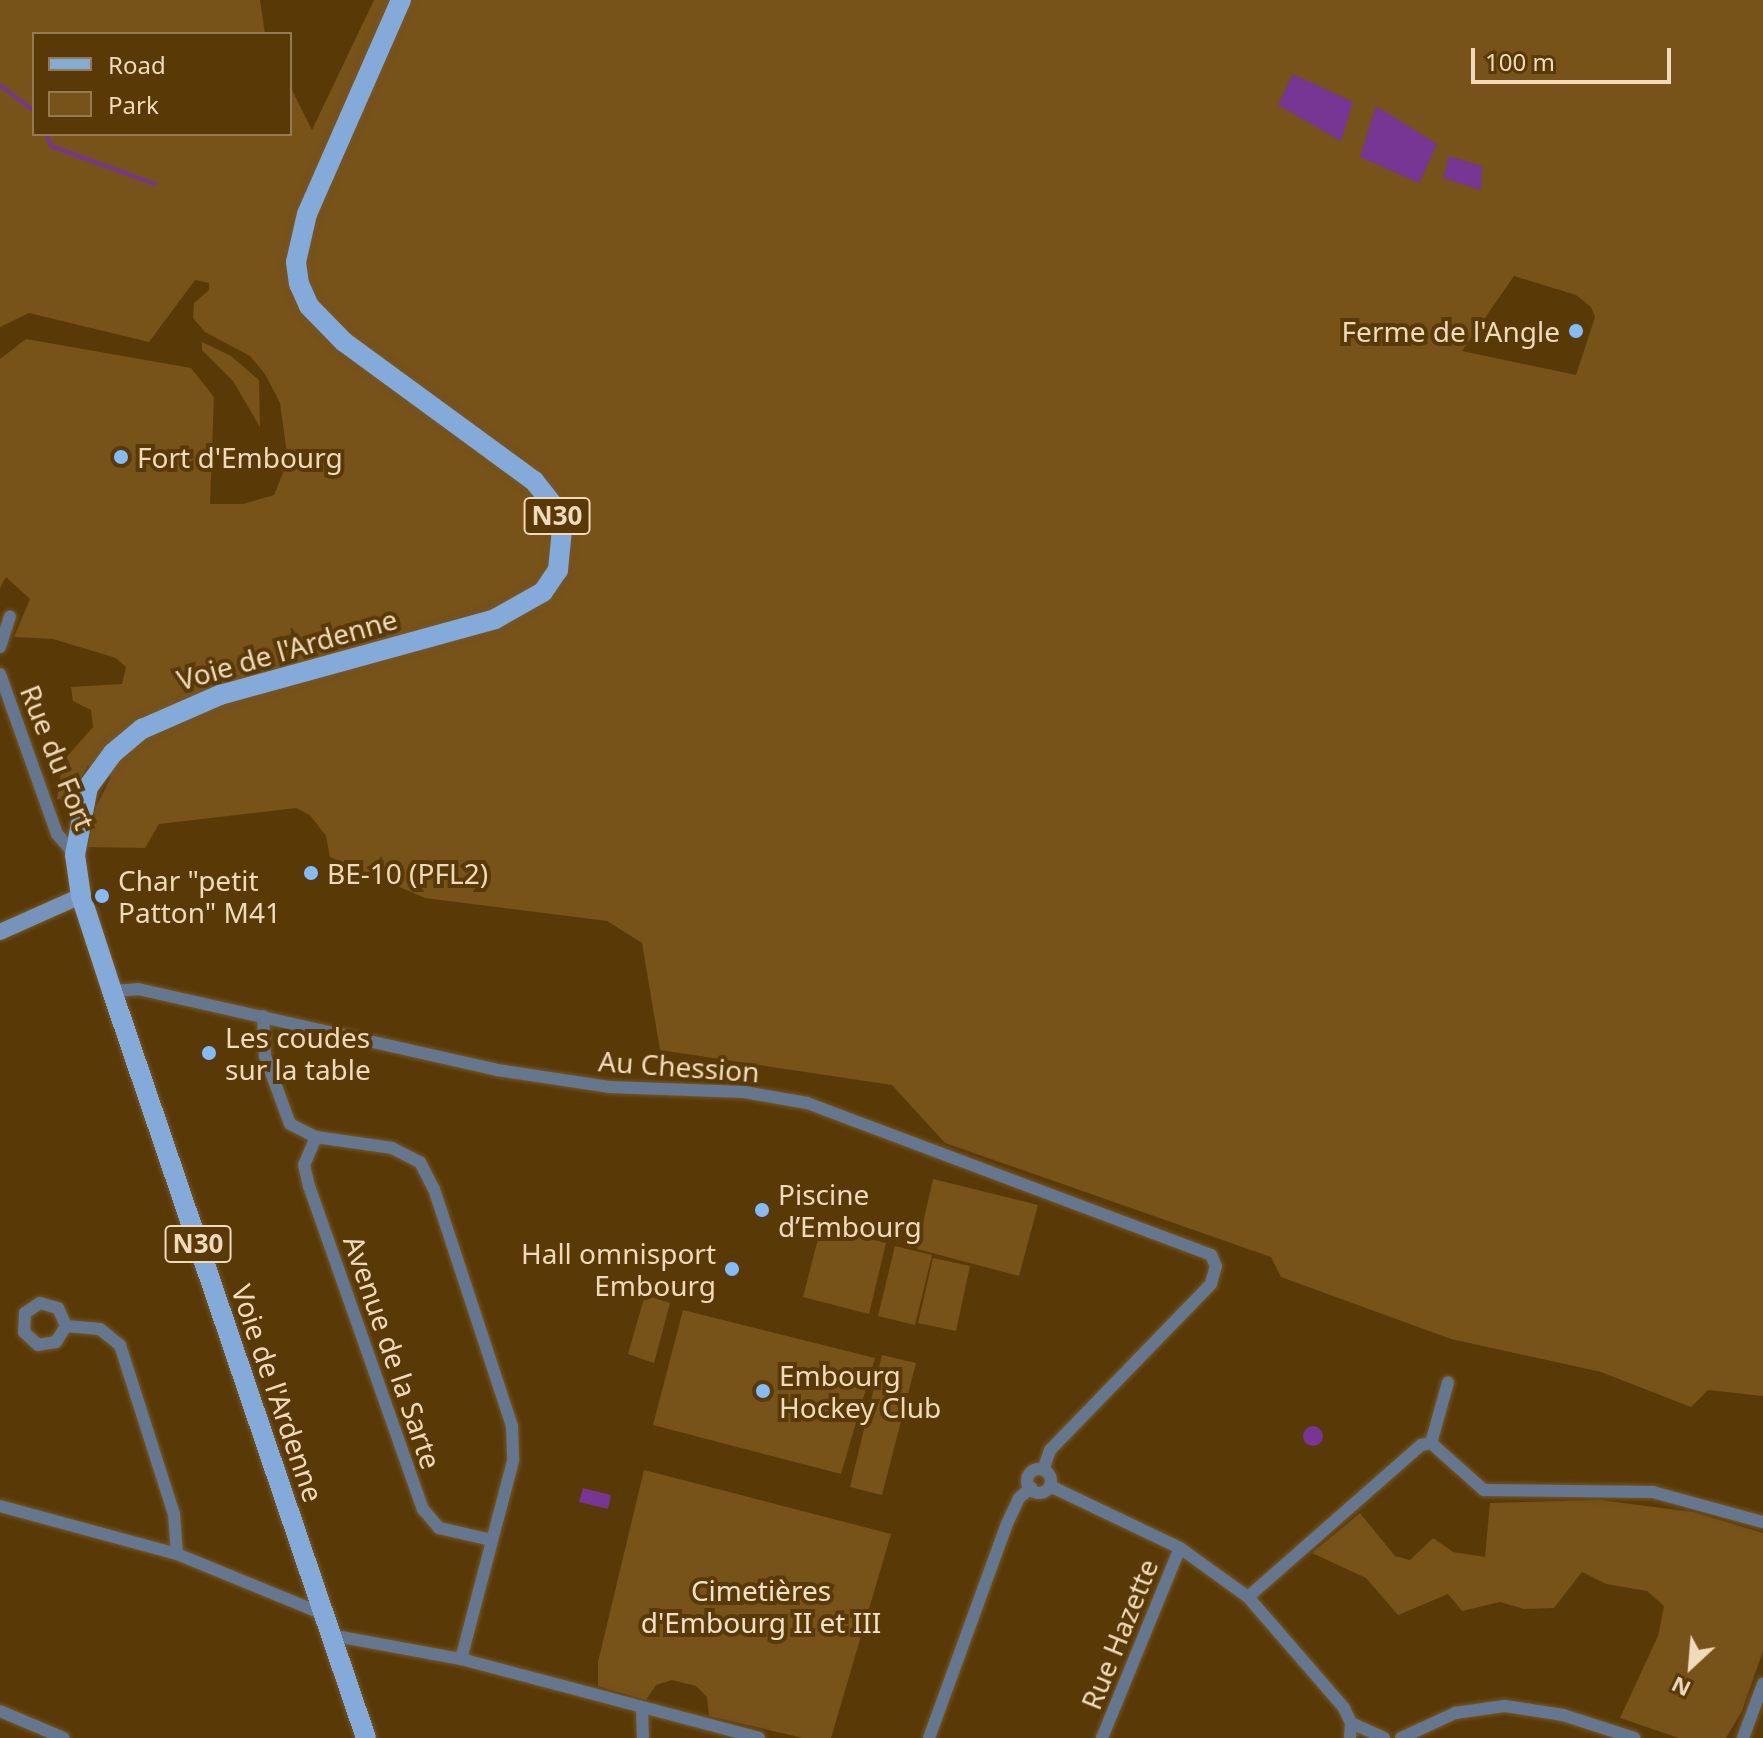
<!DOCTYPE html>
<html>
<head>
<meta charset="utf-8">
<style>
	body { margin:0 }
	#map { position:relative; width:1763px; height:1738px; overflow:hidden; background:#593a07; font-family:"Noto Sans",sans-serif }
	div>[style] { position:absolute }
	.green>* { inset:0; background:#775219 }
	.water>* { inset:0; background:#773594 }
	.round { border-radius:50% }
	.stream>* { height:4px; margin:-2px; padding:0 2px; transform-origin:2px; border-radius:2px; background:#773594 }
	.roads { filter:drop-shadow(0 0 2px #745728) drop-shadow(0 0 2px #745728) }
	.street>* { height:12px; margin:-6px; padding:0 6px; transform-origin:6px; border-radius:6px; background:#64778e }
	.street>.ring { margin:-6px; padding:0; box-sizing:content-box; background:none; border:12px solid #64778e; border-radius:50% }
	.secondary>* { height:16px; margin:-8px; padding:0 8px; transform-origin:8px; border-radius:8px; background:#7694b9 }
	.primary>* { height:20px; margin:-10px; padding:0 10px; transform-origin:10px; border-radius:10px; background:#84aad9 }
	.dots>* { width:22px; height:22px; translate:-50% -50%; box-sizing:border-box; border:4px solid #593a07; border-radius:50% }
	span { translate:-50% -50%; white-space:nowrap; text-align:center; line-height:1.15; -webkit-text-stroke:8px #593a07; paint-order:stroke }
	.shield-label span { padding:2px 6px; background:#593a07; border:2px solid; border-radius:6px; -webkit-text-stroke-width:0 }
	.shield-label { font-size:26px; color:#f1dabc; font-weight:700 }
	.poi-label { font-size:28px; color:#f1dabc }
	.right { translate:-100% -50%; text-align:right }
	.left { translate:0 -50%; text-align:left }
	.street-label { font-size:28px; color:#f1dabc }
	.park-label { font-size:28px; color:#f3e0c9 }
	.legend { position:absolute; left:32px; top:32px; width:260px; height:104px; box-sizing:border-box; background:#593a07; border:2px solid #967a4f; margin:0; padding:10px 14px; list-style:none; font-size:24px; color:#f1dabc }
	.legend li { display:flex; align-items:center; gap:16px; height:40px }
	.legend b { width:40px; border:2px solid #967a4f }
	.north { position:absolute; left:1651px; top:1626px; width:80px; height:80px; -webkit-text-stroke:6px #593a07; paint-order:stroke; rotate:206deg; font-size:22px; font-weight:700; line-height:32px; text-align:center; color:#f1dabc }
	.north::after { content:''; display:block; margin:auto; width:28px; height:36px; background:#f1dabc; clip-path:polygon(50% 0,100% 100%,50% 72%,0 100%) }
	.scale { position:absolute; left:1471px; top:48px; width:200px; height:36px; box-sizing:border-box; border:4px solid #f1dabc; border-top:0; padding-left:10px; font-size:24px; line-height:28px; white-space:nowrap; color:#f1dabc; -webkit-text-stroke:6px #593a07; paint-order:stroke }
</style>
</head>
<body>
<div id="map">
	<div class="green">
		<div style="clip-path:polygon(evenodd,0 0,260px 0,265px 34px,34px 34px,34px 134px,290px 134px,290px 86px,312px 130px,374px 0,1763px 0,1763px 1396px,1708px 1390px,1691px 1407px,1601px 1372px,1451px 1339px,1281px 1277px,1271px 1257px,945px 1143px,892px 1085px,660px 1050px,642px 943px,607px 921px,425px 898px,330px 857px,326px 836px,310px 815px,296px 808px,159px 824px,145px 848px,88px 847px,96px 807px,111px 777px,88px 765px,70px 800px,57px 799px,63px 761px,93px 727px,91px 710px,73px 701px,71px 687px,122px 684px,126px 667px,116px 658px,53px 639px,14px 637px,30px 599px,6px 577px,0 588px,0 359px,26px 339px,191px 368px,214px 397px,210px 504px,243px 504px,274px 495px,288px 461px,280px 403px,265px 374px,250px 356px,205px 332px,193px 318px,194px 303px,209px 290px,209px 283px,195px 280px,149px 342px,29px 313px,0 327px,0 0,1514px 276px,1576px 295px,1591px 307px,1595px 317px,1576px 375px,1462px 351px,1514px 276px)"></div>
		<div style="clip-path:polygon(202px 342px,231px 356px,259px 380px,260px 427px,233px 381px,202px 350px)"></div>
		<div style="clip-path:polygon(933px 1179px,1038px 1205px,1019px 1276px,917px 1249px)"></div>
		<div style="clip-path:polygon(821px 1227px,886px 1243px,869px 1314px,803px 1297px)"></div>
		<div style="clip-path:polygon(895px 1246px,932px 1255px,915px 1325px,878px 1316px)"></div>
		<div style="clip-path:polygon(933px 1258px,970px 1266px,956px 1331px,918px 1323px)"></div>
		<div style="clip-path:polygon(645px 1295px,670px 1303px,654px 1363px,628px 1354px)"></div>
		<div style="clip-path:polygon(683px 1310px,875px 1358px,841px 1474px,653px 1425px)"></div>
		<div style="clip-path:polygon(882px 1355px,916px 1363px,882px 1495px,850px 1487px)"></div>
		<div style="clip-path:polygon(644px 1470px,891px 1534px,831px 1738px,803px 1738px,709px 1716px,707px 1697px,696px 1686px,672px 1680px,656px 1685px,646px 1700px,598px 1686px,598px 1662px)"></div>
		<div style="clip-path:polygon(1600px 1500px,1693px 1512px,1763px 1533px,1763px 1651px,1742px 1711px,1726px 1738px,1679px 1738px,1620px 1718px,1658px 1636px,1664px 1606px,1647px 1591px,1606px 1584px,1582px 1572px,1554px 1608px,1524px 1609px,1500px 1602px,1462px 1611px,1448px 1594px,1398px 1615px,1366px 1578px,1312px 1553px,1360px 1513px,1395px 1556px,1410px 1560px,1433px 1538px,1453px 1552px,1485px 1557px,1490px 1503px)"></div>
	</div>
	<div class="water">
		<div style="clip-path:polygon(1293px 74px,1353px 102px,1341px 141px,1278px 105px)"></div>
		<div style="clip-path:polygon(1376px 106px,1437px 144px,1419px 183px,1360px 157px)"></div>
		<div style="clip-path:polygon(1449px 156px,1482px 166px,1481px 190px,1443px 178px)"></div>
		<div class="round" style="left:1303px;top:1426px;width:20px;height:20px"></div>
		<div style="clip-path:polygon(583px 1488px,611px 1495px,608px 1509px,579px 1502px)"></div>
	</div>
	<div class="stream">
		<div style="left:0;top:85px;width:43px;rotate:37.4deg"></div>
		<div style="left:46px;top:134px;width:13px;rotate:67deg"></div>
		<div style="left:51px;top:146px;width:111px;rotate:20.1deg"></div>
	</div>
	<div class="roads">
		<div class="street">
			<div style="left:0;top:647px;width:32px;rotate:-72deg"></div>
			<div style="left:0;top:674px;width:170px;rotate:70.4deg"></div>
			<div style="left:57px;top:834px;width:28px;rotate:49deg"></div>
			<div style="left:112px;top:991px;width:26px;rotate:-4deg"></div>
			<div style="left:138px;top:989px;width:368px;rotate:12.7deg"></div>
			<div style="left:497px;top:1070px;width:113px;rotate:8.6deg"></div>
			<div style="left:609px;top:1087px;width:135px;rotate:2.1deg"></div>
			<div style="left:744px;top:1092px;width:64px;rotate:9.9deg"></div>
			<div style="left:807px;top:1103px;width:432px;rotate:20.6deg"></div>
			<div style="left:1211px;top:1255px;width:12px;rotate:66deg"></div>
			<div style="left:1216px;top:1266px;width:19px;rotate:106deg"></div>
			<div style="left:1211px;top:1284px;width:231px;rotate:134.1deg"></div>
			<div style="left:1050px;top:1450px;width:21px;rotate:109deg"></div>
			<div style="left:263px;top:1016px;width:40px;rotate:87.1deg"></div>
			<div style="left:265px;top:1056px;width:72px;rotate:69.8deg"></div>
			<div style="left:290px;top:1124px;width:29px;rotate:27deg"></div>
			<div style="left:316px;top:1137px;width:77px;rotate:8.2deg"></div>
			<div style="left:392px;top:1148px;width:31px;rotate:27deg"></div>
			<div style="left:420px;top:1162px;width:30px;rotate:63deg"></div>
			<div style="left:434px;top:1189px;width:250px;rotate:71.8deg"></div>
			<div style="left:512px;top:1426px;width:35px;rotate:88deg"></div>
			<div style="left:513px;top:1461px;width:205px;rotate:104.7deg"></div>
			<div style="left:316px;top:1137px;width:30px;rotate:113deg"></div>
			<div style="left:304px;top:1165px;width:22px;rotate:77deg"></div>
			<div style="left:309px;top:1186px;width:343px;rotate:70.6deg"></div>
			<div style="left:423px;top:1509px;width:25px;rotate:50deg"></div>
			<div style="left:439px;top:1528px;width:54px;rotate:12.8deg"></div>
			<div style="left:40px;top:1303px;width:19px;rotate:16deg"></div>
			<div style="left:58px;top:1308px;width:20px;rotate:66deg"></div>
			<div style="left:66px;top:1326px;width:19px;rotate:122deg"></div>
			<div style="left:56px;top:1342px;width:18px;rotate:171deg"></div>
			<div style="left:38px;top:1345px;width:19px;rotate:-137deg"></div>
			<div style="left:24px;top:1332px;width:19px;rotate:-87deg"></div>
			<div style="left:25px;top:1313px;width:18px;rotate:-34deg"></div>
			<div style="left:66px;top:1326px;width:34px;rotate:5deg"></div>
			<div style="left:100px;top:1329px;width:26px;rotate:39deg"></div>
			<div style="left:120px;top:1345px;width:177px;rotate:72.3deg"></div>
			<div style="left:174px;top:1514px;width:40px;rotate:85.7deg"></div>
			<div style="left:1431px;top:1443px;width:63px;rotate:-74.4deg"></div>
			<div class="ring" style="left:1027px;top:1469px;width:12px;height:12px"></div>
			<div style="left:1050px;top:1486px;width:144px;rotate:25.5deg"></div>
			<div style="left:1180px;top:1548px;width:84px;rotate:35.8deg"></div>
			<div style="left:1248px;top:1597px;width:147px;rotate:49.1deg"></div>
			<div style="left:1344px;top:1708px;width:17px;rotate:65deg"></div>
			<div style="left:0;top:1506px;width:183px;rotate:15.2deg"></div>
			<div style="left:177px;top:1554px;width:158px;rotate:22.3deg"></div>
			<div style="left:1248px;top:1597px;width:230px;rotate:-41.3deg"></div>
			<div style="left:1421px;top:1445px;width:10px;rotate:-11deg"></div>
			<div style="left:1431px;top:1443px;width:71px;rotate:41.6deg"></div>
			<div style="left:1484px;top:1490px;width:169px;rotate:0.7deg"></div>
			<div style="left:1653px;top:1492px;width:114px;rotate:15.3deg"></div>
			<div style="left:330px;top:1635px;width:133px;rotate:10.4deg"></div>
			<div style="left:461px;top:1659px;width:308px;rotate:14.8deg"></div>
			<div style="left:642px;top:1710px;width:28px;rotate:88deg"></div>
			<div style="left:0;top:1711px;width:69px;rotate:22.9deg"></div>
			<div style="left:929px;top:1738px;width:226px;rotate:-70deg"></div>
			<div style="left:1006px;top:1526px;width:31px;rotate:-65deg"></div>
			<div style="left:1019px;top:1498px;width:16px;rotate:-40deg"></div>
			<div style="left:1102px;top:1738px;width:205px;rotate:-67.7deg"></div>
			<div style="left:1350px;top:1738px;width:15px;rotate:-86deg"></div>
			<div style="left:1351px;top:1723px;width:36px;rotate:24deg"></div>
			<div style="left:1401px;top:1738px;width:60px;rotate:-24.8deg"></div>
			<div style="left:1455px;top:1713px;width:50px;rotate:-8deg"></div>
			<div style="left:1505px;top:1706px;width:59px;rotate:8.8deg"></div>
			<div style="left:1563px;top:1715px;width:75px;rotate:17.9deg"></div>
			<div style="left:1743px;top:1738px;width:58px;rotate:-69.7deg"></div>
		</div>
		<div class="secondary">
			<div style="left:0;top:932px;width:89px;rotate:-24deg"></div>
		</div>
		<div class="primary">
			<div style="left:366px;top:1738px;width:789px;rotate:-108.78deg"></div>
			<div style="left:112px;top:991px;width:100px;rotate:-108.1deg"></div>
			<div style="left:81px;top:896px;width:41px;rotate:-98.3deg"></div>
			<div style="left:75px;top:855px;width:69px;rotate:-79.2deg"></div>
			<div style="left:88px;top:787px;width:42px;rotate:-53.7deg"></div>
			<div style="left:113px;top:753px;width:38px;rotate:-40deg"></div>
			<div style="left:142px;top:729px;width:85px;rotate:-23.6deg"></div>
			<div style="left:220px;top:695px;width:285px;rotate:-15.4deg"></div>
			<div style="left:495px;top:619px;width:55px;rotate:-29.4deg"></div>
			<div style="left:543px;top:592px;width:27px;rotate:-56deg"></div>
			<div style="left:558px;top:570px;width:41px;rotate:-84.4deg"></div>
			<div style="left:562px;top:529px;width:26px;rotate:-111deg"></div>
			<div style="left:553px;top:505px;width:31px;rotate:-128deg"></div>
			<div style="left:534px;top:481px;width:235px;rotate:-143.8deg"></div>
			<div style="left:344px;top:342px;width:50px;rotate:-134.2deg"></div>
			<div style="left:309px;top:306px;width:24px;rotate:-114deg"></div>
			<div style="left:299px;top:284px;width:22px;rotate:-98deg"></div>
			<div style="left:296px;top:262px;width:49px;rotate:-77.1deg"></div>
			<div style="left:307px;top:214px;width:234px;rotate:-66.3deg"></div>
		</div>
	</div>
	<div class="dots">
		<div style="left:1576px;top:331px;background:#86bbfb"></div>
		<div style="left:121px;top:457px;background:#86bbfb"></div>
		<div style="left:311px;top:873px;background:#86bbfb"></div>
		<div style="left:102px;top:896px;background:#86bbfb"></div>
		<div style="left:209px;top:1053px;background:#86bbfb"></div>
		<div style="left:762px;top:1210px;background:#86bbfb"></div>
		<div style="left:732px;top:1269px;background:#86bbfb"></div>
		<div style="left:763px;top:1391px;background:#86bbfb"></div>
	</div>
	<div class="shield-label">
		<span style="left:557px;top:516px">N30</span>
		<span style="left:198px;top:1244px">N30</span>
	</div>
	<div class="poi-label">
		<span class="right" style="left:1560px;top:331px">Ferme de l'Angle</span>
		<span class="left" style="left:137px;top:457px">Fort d'Embourg</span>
		<span class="left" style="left:327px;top:873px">BE-10 (PFL2)</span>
		<span class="left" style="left:118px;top:896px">Char "petit<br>Patton" M41</span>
		<span class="left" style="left:225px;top:1053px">Les coudes<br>sur la table</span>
		<span class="left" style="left:778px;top:1210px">Piscine<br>d’Embourg</span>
		<span class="right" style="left:716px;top:1269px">Hall omnisport<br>Embourg</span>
		<span class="left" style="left:779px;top:1391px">Embourg<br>Hockey Club</span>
	</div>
	<div class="street-label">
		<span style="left:287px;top:649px;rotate:-16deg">Voie de l'Ardenne</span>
		<span style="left:58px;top:757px;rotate:68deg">Rue du Fort</span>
		<span style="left:679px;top:1066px;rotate:4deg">Au Chession</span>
		<span style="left:393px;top:1352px;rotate:71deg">Avenue de la Sarte</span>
		<span style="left:278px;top:1393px;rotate:71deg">Voie de l'Ardenne</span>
		<span style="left:1119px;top:1634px;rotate:-68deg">Rue Hazette</span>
	</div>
	<div class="park-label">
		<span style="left:761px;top:1606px">Cimetières<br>d'Embourg II et III</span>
	</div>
	<ul class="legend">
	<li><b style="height:10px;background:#84aad9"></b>Road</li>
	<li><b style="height:22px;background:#775219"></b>Park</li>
	</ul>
	<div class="north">N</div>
	<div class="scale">100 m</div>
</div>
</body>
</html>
